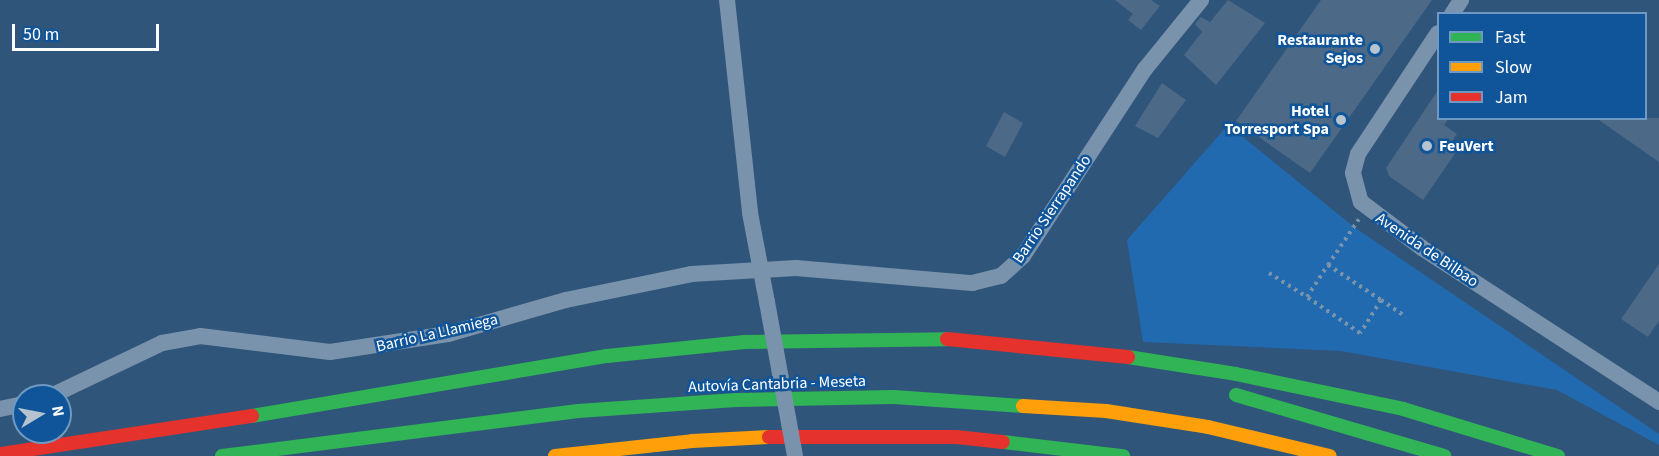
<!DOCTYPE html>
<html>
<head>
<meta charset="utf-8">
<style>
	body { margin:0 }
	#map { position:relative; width:1659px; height:456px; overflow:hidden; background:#30557a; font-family:"Source Sans 3",sans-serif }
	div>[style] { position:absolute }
	.green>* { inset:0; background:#216aaf }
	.building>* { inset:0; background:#4c6a87 }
	.path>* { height:4px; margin-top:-2px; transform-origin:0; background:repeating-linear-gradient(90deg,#7a93ac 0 3px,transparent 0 7.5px) }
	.street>* { height:16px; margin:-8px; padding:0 8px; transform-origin:8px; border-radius:8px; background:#7a93ac }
	.fast>* { height:14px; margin:-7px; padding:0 7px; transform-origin:7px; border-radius:7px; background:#30b455 }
	.slow>* { height:14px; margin:-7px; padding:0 7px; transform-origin:7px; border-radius:7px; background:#ff9f0a }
	.jam>* { height:14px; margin:-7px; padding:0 7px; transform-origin:7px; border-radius:7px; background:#e5322d }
	.street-bridge>* { height:16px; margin:-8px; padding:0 8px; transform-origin:8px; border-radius:8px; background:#7a93ac }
	.dots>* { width:16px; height:16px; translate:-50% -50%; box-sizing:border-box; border:3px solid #105599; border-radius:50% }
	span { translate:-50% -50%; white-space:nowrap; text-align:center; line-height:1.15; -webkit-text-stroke:5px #105599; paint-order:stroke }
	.poi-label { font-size:16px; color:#fff; font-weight:700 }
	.right { translate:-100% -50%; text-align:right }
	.left { translate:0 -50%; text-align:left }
	.street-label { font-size:16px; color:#fff }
	.legend { position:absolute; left:1437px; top:12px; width:210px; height:108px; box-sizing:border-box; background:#105599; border:2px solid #7099c2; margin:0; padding:8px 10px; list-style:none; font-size:18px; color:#fff }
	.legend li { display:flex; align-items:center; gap:12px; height:30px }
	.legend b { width:30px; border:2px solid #7099c2 }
	.north { position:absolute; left:12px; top:384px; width:60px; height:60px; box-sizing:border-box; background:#105599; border:2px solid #7099c2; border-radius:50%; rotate:80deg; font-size:16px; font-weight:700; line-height:24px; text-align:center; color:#fff }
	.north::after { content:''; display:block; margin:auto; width:21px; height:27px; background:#b7c4d0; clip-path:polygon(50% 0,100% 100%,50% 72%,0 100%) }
	.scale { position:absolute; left:12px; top:24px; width:147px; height:27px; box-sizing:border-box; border:3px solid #fff; border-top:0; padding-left:8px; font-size:18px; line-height:21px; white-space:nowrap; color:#fff; -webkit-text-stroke:4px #105599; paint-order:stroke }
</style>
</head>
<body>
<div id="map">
	<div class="green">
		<div style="clip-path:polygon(1228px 125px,1354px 227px,1659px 434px,1659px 445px,1557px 390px,1341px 351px,1143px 342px,1127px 240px)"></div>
	</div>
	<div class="building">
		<div style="clip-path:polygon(1115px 0,1151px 0,1160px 6px,1141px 30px,1128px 20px,1133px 14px)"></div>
		<div style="clip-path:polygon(1228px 0,1265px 23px,1216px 85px,1184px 55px,1202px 32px,1195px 24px,1201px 17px,1210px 22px)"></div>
		<div style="clip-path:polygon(1321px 0,1432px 0,1310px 173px,1236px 121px)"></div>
		<div style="clip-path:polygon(1162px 83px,1186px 100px,1158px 138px,1135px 126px)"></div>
		<div style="clip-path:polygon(1438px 90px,1438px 118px,1449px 118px,1444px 125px,1457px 134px,1450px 144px,1458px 149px,1423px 200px,1389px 176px,1386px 168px)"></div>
		<div style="clip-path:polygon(1004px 112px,1023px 123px,1005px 157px,986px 146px)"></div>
		<div style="clip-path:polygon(1596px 118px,1659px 118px,1659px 162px)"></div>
		<div style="clip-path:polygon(1659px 264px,1659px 321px,1648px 337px,1621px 319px)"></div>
	</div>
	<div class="path">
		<div style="left:1328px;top:265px;width:64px;rotate:33.4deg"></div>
		<div style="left:1381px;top:300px;width:39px;rotate:122deg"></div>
		<div style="left:1360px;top:333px;width:64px;rotate:-145.8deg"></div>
		<div style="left:1307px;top:297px;width:38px;rotate:-57deg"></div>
		<div style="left:1328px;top:265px;width:55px;rotate:-56deg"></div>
		<div style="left:1269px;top:273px;width:45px;rotate:32.3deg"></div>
		<div style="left:1381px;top:300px;width:30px;rotate:34deg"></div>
	</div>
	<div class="street">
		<div style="left:727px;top:0;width:214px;rotate:83.8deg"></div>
		<div style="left:750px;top:213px;width:91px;rotate:79.2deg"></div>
		<div style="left:1452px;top:14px;width:17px;rotate:-57deg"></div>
		<div style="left:1438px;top:33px;width:145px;rotate:123.5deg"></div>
		<div style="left:1358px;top:154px;width:20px;rotate:105deg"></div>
		<div style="left:1353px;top:173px;width:30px;rotate:75deg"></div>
		<div style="left:1361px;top:202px;width:76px;rotate:37deg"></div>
		<div style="left:1422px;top:248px;width:283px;rotate:33deg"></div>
		<div style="left:51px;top:396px;width:123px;rotate:-25.5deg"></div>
		<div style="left:162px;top:343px;width:39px;rotate:-10deg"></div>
		<div style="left:200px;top:336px;width:131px;rotate:7deg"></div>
		<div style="left:330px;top:352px;width:119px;rotate:-8.7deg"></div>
		<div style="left:448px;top:334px;width:123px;rotate:-16.1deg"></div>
		<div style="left:566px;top:300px;width:128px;rotate:-11.7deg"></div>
		<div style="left:691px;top:274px;width:105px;rotate:-3.3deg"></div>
		<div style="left:796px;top:268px;width:177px;rotate:4.9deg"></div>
		<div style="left:972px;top:283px;width:30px;rotate:-14deg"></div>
		<div style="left:1001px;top:276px;width:30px;rotate:-42deg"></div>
		<div style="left:1023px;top:256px;width:223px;rotate:-56.9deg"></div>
		<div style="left:1145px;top:69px;width:89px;rotate:-50.9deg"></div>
		<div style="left:0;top:409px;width:25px;rotate:-12deg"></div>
	</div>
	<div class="fast">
		<div style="left:1128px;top:357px;width:109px;rotate:8.9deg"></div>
		<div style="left:1236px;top:374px;width:171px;rotate:11.8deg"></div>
		<div style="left:1403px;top:409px;width:162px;rotate:16.9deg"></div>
		<div style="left:1236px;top:395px;width:217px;rotate:16.3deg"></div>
		<div style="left:252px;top:416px;width:360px;rotate:-9.6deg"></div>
		<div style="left:607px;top:356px;width:138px;rotate:-5.8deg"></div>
		<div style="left:744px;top:342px;width:203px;rotate:-0.8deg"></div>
		<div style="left:1003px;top:442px;width:121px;rotate:6.7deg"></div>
		<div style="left:222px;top:456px;width:359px;rotate:-7.2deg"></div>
		<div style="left:578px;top:411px;width:158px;rotate:-4deg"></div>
		<div style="left:736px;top:400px;width:158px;rotate:-1.1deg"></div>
		<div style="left:894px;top:397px;width:129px;rotate:4deg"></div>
	</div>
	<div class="slow">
		<div style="left:1023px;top:406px;width:83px;rotate:3.4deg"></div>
		<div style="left:1106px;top:411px;width:103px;rotate:8.9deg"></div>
		<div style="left:1208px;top:427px;width:125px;rotate:13.4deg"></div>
		<div style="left:555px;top:456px;width:138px;rotate:-6.2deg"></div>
		<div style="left:692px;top:441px;width:77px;rotate:-3deg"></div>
	</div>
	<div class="jam">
		<div style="left:947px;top:339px;width:182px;rotate:5.7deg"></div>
		<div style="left:769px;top:437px;width:187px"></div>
		<div style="left:956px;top:437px;width:47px;rotate:6.1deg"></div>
		<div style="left:0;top:454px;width:255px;rotate:-8.6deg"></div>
	</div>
	<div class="street-bridge">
		<div style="left:767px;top:302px;width:157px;rotate:79.7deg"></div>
	</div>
	<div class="dots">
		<div style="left:1375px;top:49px;background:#b7c4d0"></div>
		<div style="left:1341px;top:120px;background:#b7c4d0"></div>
		<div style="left:1427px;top:146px;background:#b7c4d0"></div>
	</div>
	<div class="poi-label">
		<span class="right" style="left:1363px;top:49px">Restaurante<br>Sejos</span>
		<span class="right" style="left:1329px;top:120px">Hotel<br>Torresport Spa</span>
		<span class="left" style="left:1439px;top:146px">FeuVert</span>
	</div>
	<div class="street-label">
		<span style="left:1052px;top:209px;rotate:-56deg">Barrio Sierrapando</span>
		<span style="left:1427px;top:250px;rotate:34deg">Avenida de Bilbao</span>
		<span style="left:437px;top:333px;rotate:-13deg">Barrio La Llamiega</span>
		<span style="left:777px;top:384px;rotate:-2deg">Autovía Cantabria - Meseta</span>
	</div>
	<ul class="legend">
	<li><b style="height:8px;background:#30b455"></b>Fast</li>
	<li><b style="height:8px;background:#ff9f0a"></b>Slow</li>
	<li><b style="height:8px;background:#e5322d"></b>Jam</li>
	</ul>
	<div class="north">N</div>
	<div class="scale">50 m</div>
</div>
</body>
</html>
